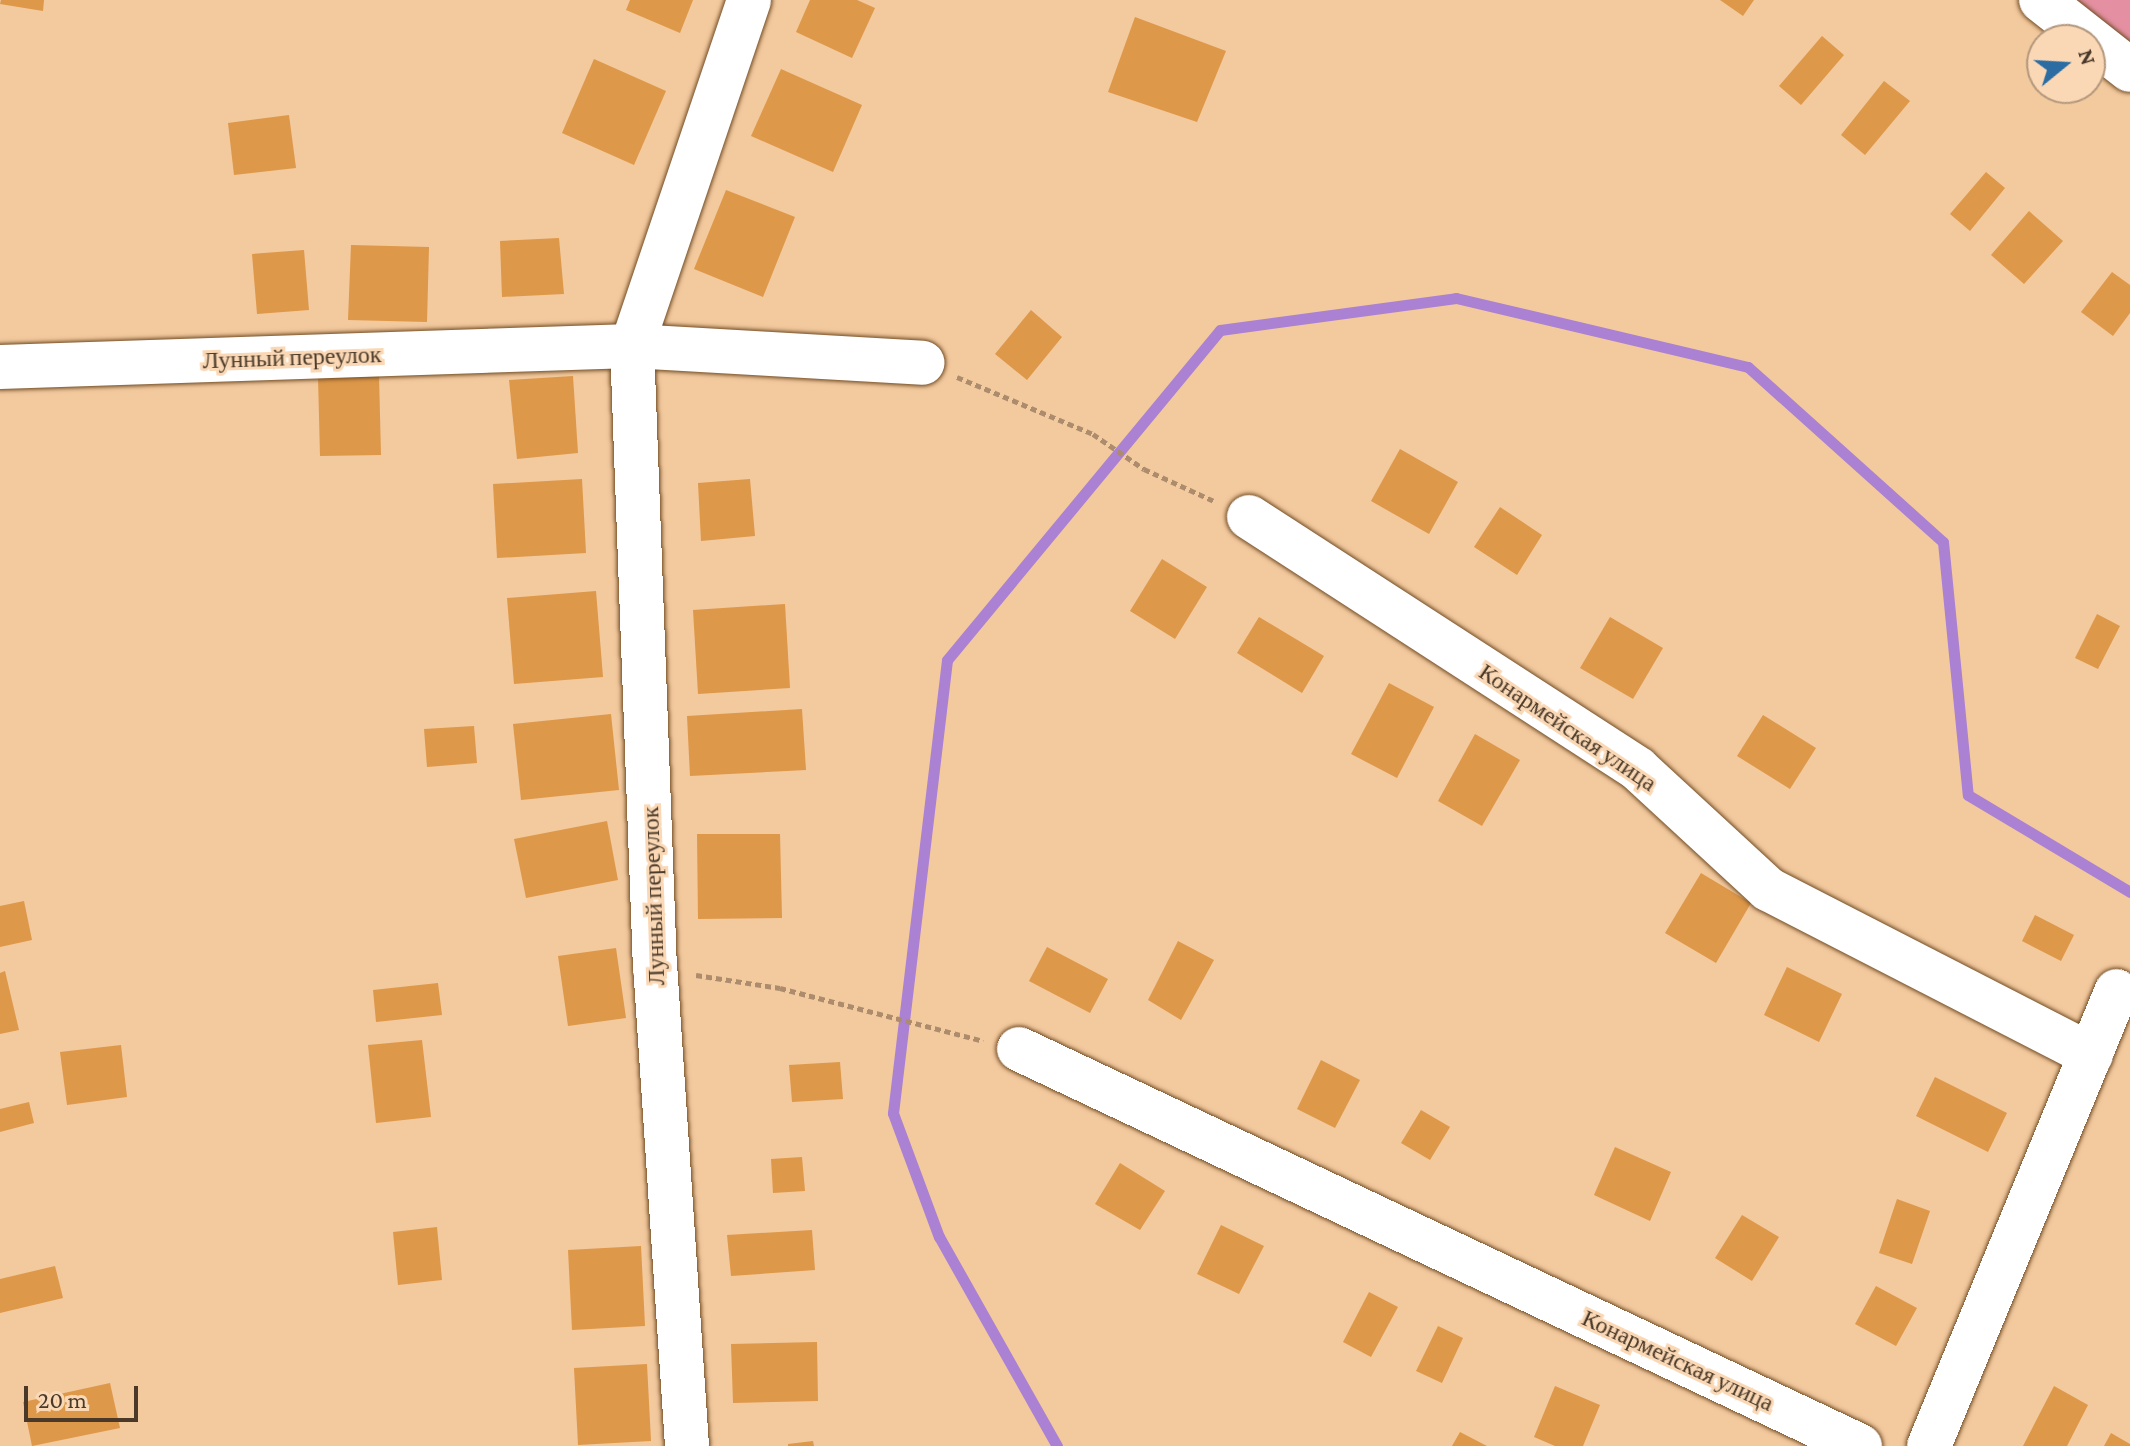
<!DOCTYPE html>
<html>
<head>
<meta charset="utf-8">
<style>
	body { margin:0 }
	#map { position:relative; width:2130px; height:1446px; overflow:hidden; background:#f3c99e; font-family:"Crimson Pro",serif }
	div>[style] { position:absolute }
	.green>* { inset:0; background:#e590a2 }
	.stream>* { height:11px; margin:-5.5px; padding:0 5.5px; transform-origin:5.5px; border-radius:5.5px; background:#aa81d3 }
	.building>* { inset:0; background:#de9849 }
	.path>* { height:5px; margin-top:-2.5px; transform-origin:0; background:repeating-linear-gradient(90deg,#ac8c6c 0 6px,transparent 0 10px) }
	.roads { filter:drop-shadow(0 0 2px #714c24) drop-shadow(0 0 2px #714c24) }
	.minor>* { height:44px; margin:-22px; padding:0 22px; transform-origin:22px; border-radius:22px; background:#fff }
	span { translate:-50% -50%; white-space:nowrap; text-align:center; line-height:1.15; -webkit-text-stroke:6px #fad8b5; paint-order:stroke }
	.street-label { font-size:24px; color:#4a3928 }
	.north { position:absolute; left:2026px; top:24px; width:80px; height:80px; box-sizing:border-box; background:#fad8b5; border:2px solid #b4987d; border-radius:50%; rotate:72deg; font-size:22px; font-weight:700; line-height:32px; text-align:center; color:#4a3928 }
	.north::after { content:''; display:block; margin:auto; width:28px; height:36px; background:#2b6da3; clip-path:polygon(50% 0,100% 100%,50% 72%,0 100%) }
	.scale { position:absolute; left:24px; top:1386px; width:114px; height:36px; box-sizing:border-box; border:4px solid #4a3928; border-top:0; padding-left:10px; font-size:24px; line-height:28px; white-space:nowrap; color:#4a3928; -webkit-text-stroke:6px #fad8b5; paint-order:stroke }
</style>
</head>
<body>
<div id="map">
	<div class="green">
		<div style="clip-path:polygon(2070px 0,2130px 0,2130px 45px)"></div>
	</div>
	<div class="stream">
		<div style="left:1057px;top:1446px;width:240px;rotate:-119.4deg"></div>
		<div style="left:939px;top:1237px;width:132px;rotate:-110.4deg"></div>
		<div style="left:893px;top:1113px;width:456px;rotate:-83.2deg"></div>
		<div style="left:947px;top:660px;width:428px;rotate:-50.4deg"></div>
		<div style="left:1220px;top:330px;width:238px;rotate:-7.7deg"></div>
		<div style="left:1456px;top:298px;width:300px;rotate:13.3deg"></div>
		<div style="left:1748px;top:367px;width:262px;rotate:41.9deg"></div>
		<div style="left:1943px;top:542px;width:254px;rotate:84.4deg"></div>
		<div style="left:1968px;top:795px;width:189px;rotate:30.9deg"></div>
	</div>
	<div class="building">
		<div style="clip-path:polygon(1px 0,44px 0,43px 11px,0 4px)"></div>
		<div style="clip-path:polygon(630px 0,693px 0,680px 33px,626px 10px)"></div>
		<div style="clip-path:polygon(810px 0,857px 0,875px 8px,852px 58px,796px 32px)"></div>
		<div style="clip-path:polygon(1720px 0,1754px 0,1743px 16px)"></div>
		<div style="clip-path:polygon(1135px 17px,1226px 51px,1197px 122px,1108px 92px)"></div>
		<div style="clip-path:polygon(1822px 36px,1844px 55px,1801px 105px,1779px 86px)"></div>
		<div style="clip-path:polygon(594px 59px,666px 91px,634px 165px,562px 133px)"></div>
		<div style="clip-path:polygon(781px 69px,862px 105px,833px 172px,751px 136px)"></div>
		<div style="clip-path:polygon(1884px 81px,1910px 101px,1865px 155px,1841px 135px)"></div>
		<div style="clip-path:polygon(289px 115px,296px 168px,234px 175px,228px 123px)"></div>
		<div style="clip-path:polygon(1986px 172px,2005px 188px,1970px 231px,1950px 214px)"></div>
		<div style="clip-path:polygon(726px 190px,795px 217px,763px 297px,694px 269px)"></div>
		<div style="clip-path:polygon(2029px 211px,2063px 241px,2024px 284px,1991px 255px)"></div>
		<div style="clip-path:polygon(559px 238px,564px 294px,502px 297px,500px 241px)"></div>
		<div style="clip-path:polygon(351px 245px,429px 247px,427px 322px,348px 320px)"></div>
		<div style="clip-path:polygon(304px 250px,309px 310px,257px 314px,252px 254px)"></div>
		<div style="clip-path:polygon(2112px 272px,2130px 285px,2130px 313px,2113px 336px,2081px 312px)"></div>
		<div style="clip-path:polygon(1031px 310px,1062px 337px,1027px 380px,995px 354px)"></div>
		<div style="clip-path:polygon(379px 376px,381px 455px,320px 456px,318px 377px)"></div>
		<div style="clip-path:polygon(573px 376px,578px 453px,517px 459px,509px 380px)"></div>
		<div style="clip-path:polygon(1400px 449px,1458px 482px,1429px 534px,1371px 501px)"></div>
		<div style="clip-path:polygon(582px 479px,586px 553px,497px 558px,493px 484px)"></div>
		<div style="clip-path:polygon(750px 479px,755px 536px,701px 541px,698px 483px)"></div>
		<div style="clip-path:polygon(1500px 507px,1542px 535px,1517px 575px,1474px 547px)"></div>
		<div style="clip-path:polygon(1162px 559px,1207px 587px,1175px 639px,1130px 611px)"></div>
		<div style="clip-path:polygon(596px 591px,603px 677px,514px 684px,507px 598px)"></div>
		<div style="clip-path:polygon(785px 604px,790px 688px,698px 694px,693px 610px)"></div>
		<div style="clip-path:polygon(2097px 614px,2120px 626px,2098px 669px,2075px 658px)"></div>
		<div style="clip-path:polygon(1259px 617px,1324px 656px,1302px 693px,1237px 653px)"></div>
		<div style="clip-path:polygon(1610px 617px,1663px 648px,1633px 699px,1580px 668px)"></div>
		<div style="clip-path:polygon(1389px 683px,1434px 707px,1397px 778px,1351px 754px)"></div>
		<div style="clip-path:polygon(802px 709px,806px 770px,690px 776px,687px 716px)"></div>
		<div style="clip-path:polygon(611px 714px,619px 790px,521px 800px,513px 724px)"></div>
		<div style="clip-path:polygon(1763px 715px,1816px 748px,1790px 789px,1737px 756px)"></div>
		<div style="clip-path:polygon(474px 726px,477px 763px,427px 767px,424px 729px)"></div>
		<div style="clip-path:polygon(1475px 734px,1520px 760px,1482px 826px,1438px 801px)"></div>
		<div style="clip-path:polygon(607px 821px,618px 880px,526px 898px,514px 839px)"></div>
		<div style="clip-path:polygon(697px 834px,780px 834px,782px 918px,698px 919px)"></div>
		<div style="clip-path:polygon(1701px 873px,1751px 903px,1716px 963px,1665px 933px)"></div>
		<div style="clip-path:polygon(24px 901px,32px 940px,0 947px,0 906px)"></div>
		<div style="clip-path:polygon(2035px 915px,2074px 935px,2061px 961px,2022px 941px)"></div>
		<div style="clip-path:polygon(1178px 941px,1214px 960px,1181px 1020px,1148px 1000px)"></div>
		<div style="clip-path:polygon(1047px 947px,1108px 979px,1090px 1013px,1029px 981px)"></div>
		<div style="clip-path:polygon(616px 948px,626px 1018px,568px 1026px,558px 956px)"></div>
		<div style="clip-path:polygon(1787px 967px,1842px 994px,1819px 1042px,1764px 1015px)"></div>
		<div style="clip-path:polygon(5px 971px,19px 1030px,0 1034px,0 973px)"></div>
		<div style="clip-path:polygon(438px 983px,442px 1015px,376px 1022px,373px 990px)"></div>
		<div style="clip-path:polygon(422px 1040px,431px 1117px,376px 1123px,368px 1045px)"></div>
		<div style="clip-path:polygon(121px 1045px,127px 1097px,67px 1105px,60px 1052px)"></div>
		<div style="clip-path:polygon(1321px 1060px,1360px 1080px,1335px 1128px,1297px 1109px)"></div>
		<div style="clip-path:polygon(840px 1062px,843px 1099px,792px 1102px,789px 1065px)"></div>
		<div style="clip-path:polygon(1935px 1077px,2007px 1113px,1988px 1152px,1916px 1116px)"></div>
		<div style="clip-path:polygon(29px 1102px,34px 1123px,0 1132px,0 1109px)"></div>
		<div style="clip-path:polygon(1421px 1110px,1450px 1127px,1430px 1160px,1401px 1143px)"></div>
		<div style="clip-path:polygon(1615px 1147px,1671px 1172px,1650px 1221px,1594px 1195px)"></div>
		<div style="clip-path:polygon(802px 1157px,805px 1191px,773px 1193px,771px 1159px)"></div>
		<div style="clip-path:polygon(1120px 1163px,1165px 1191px,1140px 1230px,1095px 1204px)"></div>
		<div style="clip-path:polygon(1897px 1199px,1930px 1211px,1912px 1264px,1879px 1253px)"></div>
		<div style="clip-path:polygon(1742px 1215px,1779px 1237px,1752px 1281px,1715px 1258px)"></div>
		<div style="clip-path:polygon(1221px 1225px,1264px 1246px,1239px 1294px,1197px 1274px)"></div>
		<div style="clip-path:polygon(437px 1227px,442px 1280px,398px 1285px,393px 1232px)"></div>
		<div style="clip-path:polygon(812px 1230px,815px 1270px,731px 1276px,727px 1235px)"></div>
		<div style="clip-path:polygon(641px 1246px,645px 1326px,572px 1330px,568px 1250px)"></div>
		<div style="clip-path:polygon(55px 1266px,63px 1298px,0 1313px,0 1279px)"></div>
		<div style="clip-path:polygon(1876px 1286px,1917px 1308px,1896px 1346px,1855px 1324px)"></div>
		<div style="clip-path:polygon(1369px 1292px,1398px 1307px,1371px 1357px,1343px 1342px)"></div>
		<div style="clip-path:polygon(1438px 1326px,1463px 1338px,1442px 1383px,1416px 1371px)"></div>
		<div style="clip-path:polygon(817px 1342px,818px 1401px,733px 1403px,731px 1344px)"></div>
		<div style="clip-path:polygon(647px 1364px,651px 1441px,578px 1445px,574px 1368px)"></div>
		<div style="clip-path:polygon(110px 1383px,120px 1428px,32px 1446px,23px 1402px)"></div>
		<div style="clip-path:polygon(1555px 1386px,1600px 1405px,1583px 1446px,1555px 1446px,1534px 1437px)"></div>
		<div style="clip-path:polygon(2054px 1386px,2088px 1405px,2067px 1446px,2023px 1446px)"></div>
		<div style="clip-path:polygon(1460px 1432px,1487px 1446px,1452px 1446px)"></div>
		<div style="clip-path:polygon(2111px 1433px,2130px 1444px,2130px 1446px,2104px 1446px)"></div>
		<div style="clip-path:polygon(813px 1441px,814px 1446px,788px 1446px,788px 1444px)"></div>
	</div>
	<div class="path">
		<div style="left:957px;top:377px;width:147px;rotate:22.7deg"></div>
		<div style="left:1093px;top:434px;width:62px;rotate:34.5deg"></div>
		<div style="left:1144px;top:469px;width:77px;rotate:24.6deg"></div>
		<div style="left:696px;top:975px;width:85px;rotate:8.8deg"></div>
		<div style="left:780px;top:988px;width:210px;rotate:14.6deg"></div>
	</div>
	<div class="roads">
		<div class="minor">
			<div style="left:2041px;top:0;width:113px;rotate:38.2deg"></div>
			<div style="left:0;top:367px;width:632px;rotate:-1.9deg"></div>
			<div style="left:632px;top:346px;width:291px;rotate:3.3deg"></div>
			<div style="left:1249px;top:517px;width:463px;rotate:32.9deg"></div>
			<div style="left:1638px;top:769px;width:177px;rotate:42.7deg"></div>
			<div style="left:1768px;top:889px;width:363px;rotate:27.2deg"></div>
			<div style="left:1019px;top:1049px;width:930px;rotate:25.27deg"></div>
			<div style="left:687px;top:1446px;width:478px;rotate:-93.8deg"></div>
			<div style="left:655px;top:969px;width:623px;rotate:-92.11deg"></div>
			<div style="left:632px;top:346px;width:365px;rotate:-71.3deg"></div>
			<div style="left:1929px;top:1446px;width:492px;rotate:-67.6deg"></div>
		</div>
	</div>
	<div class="street-label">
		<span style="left:292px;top:357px;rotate:-2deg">Лунный переулок</span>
		<span style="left:1568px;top:727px;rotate:34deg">Конармейская улица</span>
		<span style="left:653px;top:896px;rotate:-92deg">Лунный переулок</span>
		<span style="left:1678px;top:1360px;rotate:25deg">Конармейская улица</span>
	</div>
	<div class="north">N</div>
	<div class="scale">20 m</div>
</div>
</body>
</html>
